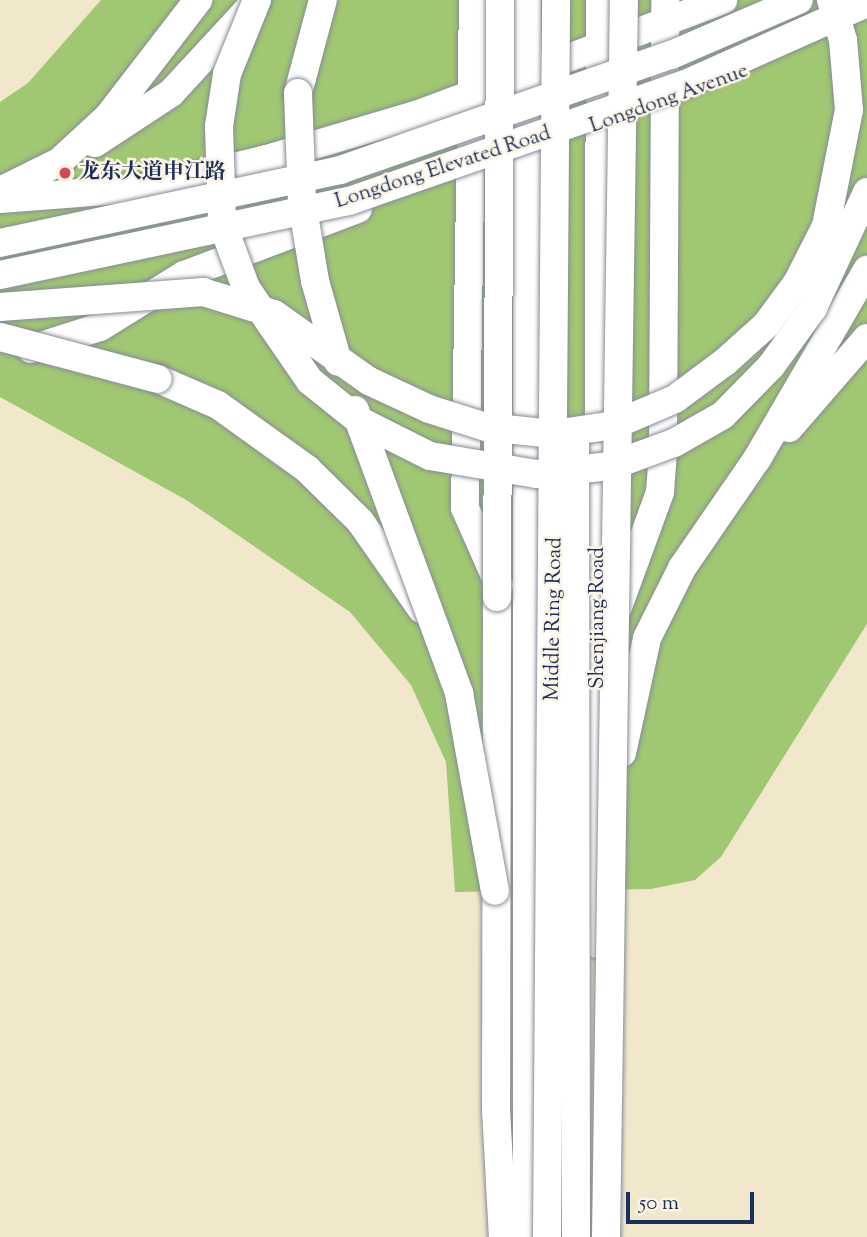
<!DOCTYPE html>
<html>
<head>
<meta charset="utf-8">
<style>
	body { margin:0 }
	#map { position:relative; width:867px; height:1237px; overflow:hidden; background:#f1e8cc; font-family:"Sorts Mill Goudy","Noto Serif SC",serif }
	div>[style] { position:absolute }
	.green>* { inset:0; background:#a0c772 }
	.roads { filter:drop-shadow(0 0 2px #868c95) drop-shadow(0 0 2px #868c95) }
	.primary>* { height:28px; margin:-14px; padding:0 14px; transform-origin:14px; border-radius:14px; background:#fff }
	.trunk>* { height:28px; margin:-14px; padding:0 14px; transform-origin:14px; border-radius:14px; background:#fff }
	.bridges { filter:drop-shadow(0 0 2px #868c95) drop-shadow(0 0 2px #868c95) }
	.trunk-bridge>* { height:28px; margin:-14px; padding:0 14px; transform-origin:14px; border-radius:14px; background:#fff }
	.dots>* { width:19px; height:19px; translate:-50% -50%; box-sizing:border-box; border:4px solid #fcf5e5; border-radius:50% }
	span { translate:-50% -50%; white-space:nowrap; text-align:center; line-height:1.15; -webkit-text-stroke:5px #fcf5e5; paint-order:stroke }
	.street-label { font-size:21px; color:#1b2f5e }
	.poi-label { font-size:21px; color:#1b2f5e; font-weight:700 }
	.left { translate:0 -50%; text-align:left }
	.scale { position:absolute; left:626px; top:1192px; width:128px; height:32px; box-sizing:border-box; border:4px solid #1b2f5e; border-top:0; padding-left:9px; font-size:21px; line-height:24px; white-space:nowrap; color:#1b2f5e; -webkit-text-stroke:5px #fcf5e5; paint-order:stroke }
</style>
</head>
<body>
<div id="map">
	<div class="green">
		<div style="clip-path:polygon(101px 0,867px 0,867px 624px,721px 857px,695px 880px,651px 889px,455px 892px,446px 762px,411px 685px,350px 612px,188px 501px,0 397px,0 102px,28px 83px)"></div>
	</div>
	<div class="roads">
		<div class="primary">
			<div style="left:473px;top:0;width:508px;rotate:90.9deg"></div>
			<div style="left:465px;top:508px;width:84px;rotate:66.2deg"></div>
			<div style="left:527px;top:0;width:1237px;rotate:90deg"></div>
			<div style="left:0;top:199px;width:146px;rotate:-4.3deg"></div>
			<div style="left:146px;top:188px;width:124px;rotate:-13.5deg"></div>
			<div style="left:267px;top:159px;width:155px;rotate:-16.5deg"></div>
			<div style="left:416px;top:115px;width:328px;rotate:-20.5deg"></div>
			<div style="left:31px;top:349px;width:72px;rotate:-17.7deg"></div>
			<div style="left:100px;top:327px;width:99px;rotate:-31.8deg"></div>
			<div style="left:184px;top:275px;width:186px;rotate:-20.8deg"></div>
			<div style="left:614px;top:618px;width:134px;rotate:-69.9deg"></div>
			<div style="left:660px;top:492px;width:40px;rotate:-85.7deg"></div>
			<div style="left:663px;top:452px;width:452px;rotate:-89.7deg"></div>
			<div style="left:597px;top:944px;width:944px;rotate:-89.82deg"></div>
		</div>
		<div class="trunk">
			<div style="left:298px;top:93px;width:96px;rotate:-75deg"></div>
			<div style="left:95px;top:143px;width:91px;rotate:-33.3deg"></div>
			<div style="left:171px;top:93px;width:124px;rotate:-47.3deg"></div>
			<div style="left:0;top:191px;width:66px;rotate:-26.2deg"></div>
			<div style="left:59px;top:162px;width:67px;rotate:-42.6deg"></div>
			<div style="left:108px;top:117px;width:148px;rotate:-52.4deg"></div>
			<div style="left:158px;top:379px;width:65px;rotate:23.4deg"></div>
			<div style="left:218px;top:405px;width:110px;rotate:35.7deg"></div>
			<div style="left:307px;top:469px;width:74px;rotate:44.5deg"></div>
			<div style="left:360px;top:521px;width:108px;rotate:55.1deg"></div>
			<div style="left:789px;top:428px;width:119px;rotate:-49.1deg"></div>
			<div style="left:497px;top:597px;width:512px;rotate:90.11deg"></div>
			<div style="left:496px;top:1109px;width:128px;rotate:86.9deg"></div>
			<div style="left:622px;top:753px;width:118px;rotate:-77.7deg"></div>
			<div style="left:647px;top:638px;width:78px;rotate:-63.4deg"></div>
			<div style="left:682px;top:568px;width:132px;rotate:-55.5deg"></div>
			<div style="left:757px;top:459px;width:219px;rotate:-59.8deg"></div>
		</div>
	</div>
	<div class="bridges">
		<div class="trunk-bridge">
			<div style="left:257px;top:0;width:80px;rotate:112.1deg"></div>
			<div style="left:227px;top:74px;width:53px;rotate:98.7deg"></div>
			<div style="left:219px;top:126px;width:97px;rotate:88.2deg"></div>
			<div style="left:222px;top:223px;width:69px;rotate:69.7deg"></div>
			<div style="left:246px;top:288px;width:113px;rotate:55.5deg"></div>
			<div style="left:310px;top:381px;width:64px;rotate:38.7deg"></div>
			<div style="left:360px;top:421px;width:78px;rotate:26.6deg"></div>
			<div style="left:430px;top:456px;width:108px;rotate:9.6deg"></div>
			<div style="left:536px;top:474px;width:75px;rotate:-6.1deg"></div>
			<div style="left:611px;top:466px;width:67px;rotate:-20.1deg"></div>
			<div style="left:674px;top:443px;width:56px;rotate:-29.7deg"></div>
			<div style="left:723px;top:415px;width:69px;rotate:-45.6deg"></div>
			<div style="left:771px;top:366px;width:72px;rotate:-54.1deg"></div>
			<div style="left:813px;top:308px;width:128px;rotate:-65deg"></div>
			<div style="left:298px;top:93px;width:110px;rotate:87.9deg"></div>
			<div style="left:302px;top:203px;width:79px;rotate:80.5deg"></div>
			<div style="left:315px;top:281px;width:84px;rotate:74.1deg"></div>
			<div style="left:0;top:243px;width:348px;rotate:-12.1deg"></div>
			<div style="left:340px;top:170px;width:350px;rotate:-19.2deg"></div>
			<div style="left:671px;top:55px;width:139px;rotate:-23.3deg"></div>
			<div style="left:0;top:275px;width:357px;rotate:-12deg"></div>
			<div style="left:349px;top:201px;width:354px;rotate:-19.2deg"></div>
			<div style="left:683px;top:85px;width:201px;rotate:-24deg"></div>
			<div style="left:0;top:307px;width:204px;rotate:-4.2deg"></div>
			<div style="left:203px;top:292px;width:74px;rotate:17.2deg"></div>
			<div style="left:274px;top:314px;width:116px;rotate:35.2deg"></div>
			<div style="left:369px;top:381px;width:66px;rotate:25deg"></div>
			<div style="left:429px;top:409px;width:60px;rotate:17.5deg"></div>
			<div style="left:486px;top:427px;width:68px;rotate:5.9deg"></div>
			<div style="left:554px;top:434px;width:61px;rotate:-8.5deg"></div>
			<div style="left:614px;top:425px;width:66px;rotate:-23.1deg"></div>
			<div style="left:675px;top:399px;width:62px;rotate:-36.5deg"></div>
			<div style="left:725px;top:362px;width:55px;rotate:-42.1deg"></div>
			<div style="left:766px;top:325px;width:52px;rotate:-53.6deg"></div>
			<div style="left:797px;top:283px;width:64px;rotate:-63deg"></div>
			<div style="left:826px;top:226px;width:118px;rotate:-78.8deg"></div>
			<div style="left:849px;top:110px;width:70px;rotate:-94.9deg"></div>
			<div style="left:843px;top:40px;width:42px;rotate:-106.7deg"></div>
			<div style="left:0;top:337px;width:163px;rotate:14.9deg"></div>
			<div style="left:355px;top:410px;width:302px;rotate:69.8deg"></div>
			<div style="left:459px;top:693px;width:201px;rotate:79.7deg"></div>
			<div style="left:575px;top:442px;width:795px;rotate:89.93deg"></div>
			<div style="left:497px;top:597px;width:597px;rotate:-89.71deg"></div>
			<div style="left:547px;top:1237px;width:1237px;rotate:-89.58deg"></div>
			<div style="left:606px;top:1237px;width:1237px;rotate:-89.17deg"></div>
		</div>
	</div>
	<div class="dots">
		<div style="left:65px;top:173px;background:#d1495b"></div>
	</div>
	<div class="street-label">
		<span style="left:669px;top:99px;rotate:-20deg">Longdong Avenue</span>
		<span style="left:443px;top:168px;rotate:-18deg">Longdong Elevated Road</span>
		<span style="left:598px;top:618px;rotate:-90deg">Shenjiang Road</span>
		<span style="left:554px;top:619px;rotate:-89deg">Middle Ring Road</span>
	</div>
	<div class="poi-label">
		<span class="left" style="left:79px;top:173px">龙东大道申江路</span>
	</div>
	<div class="scale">50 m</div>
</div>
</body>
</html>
